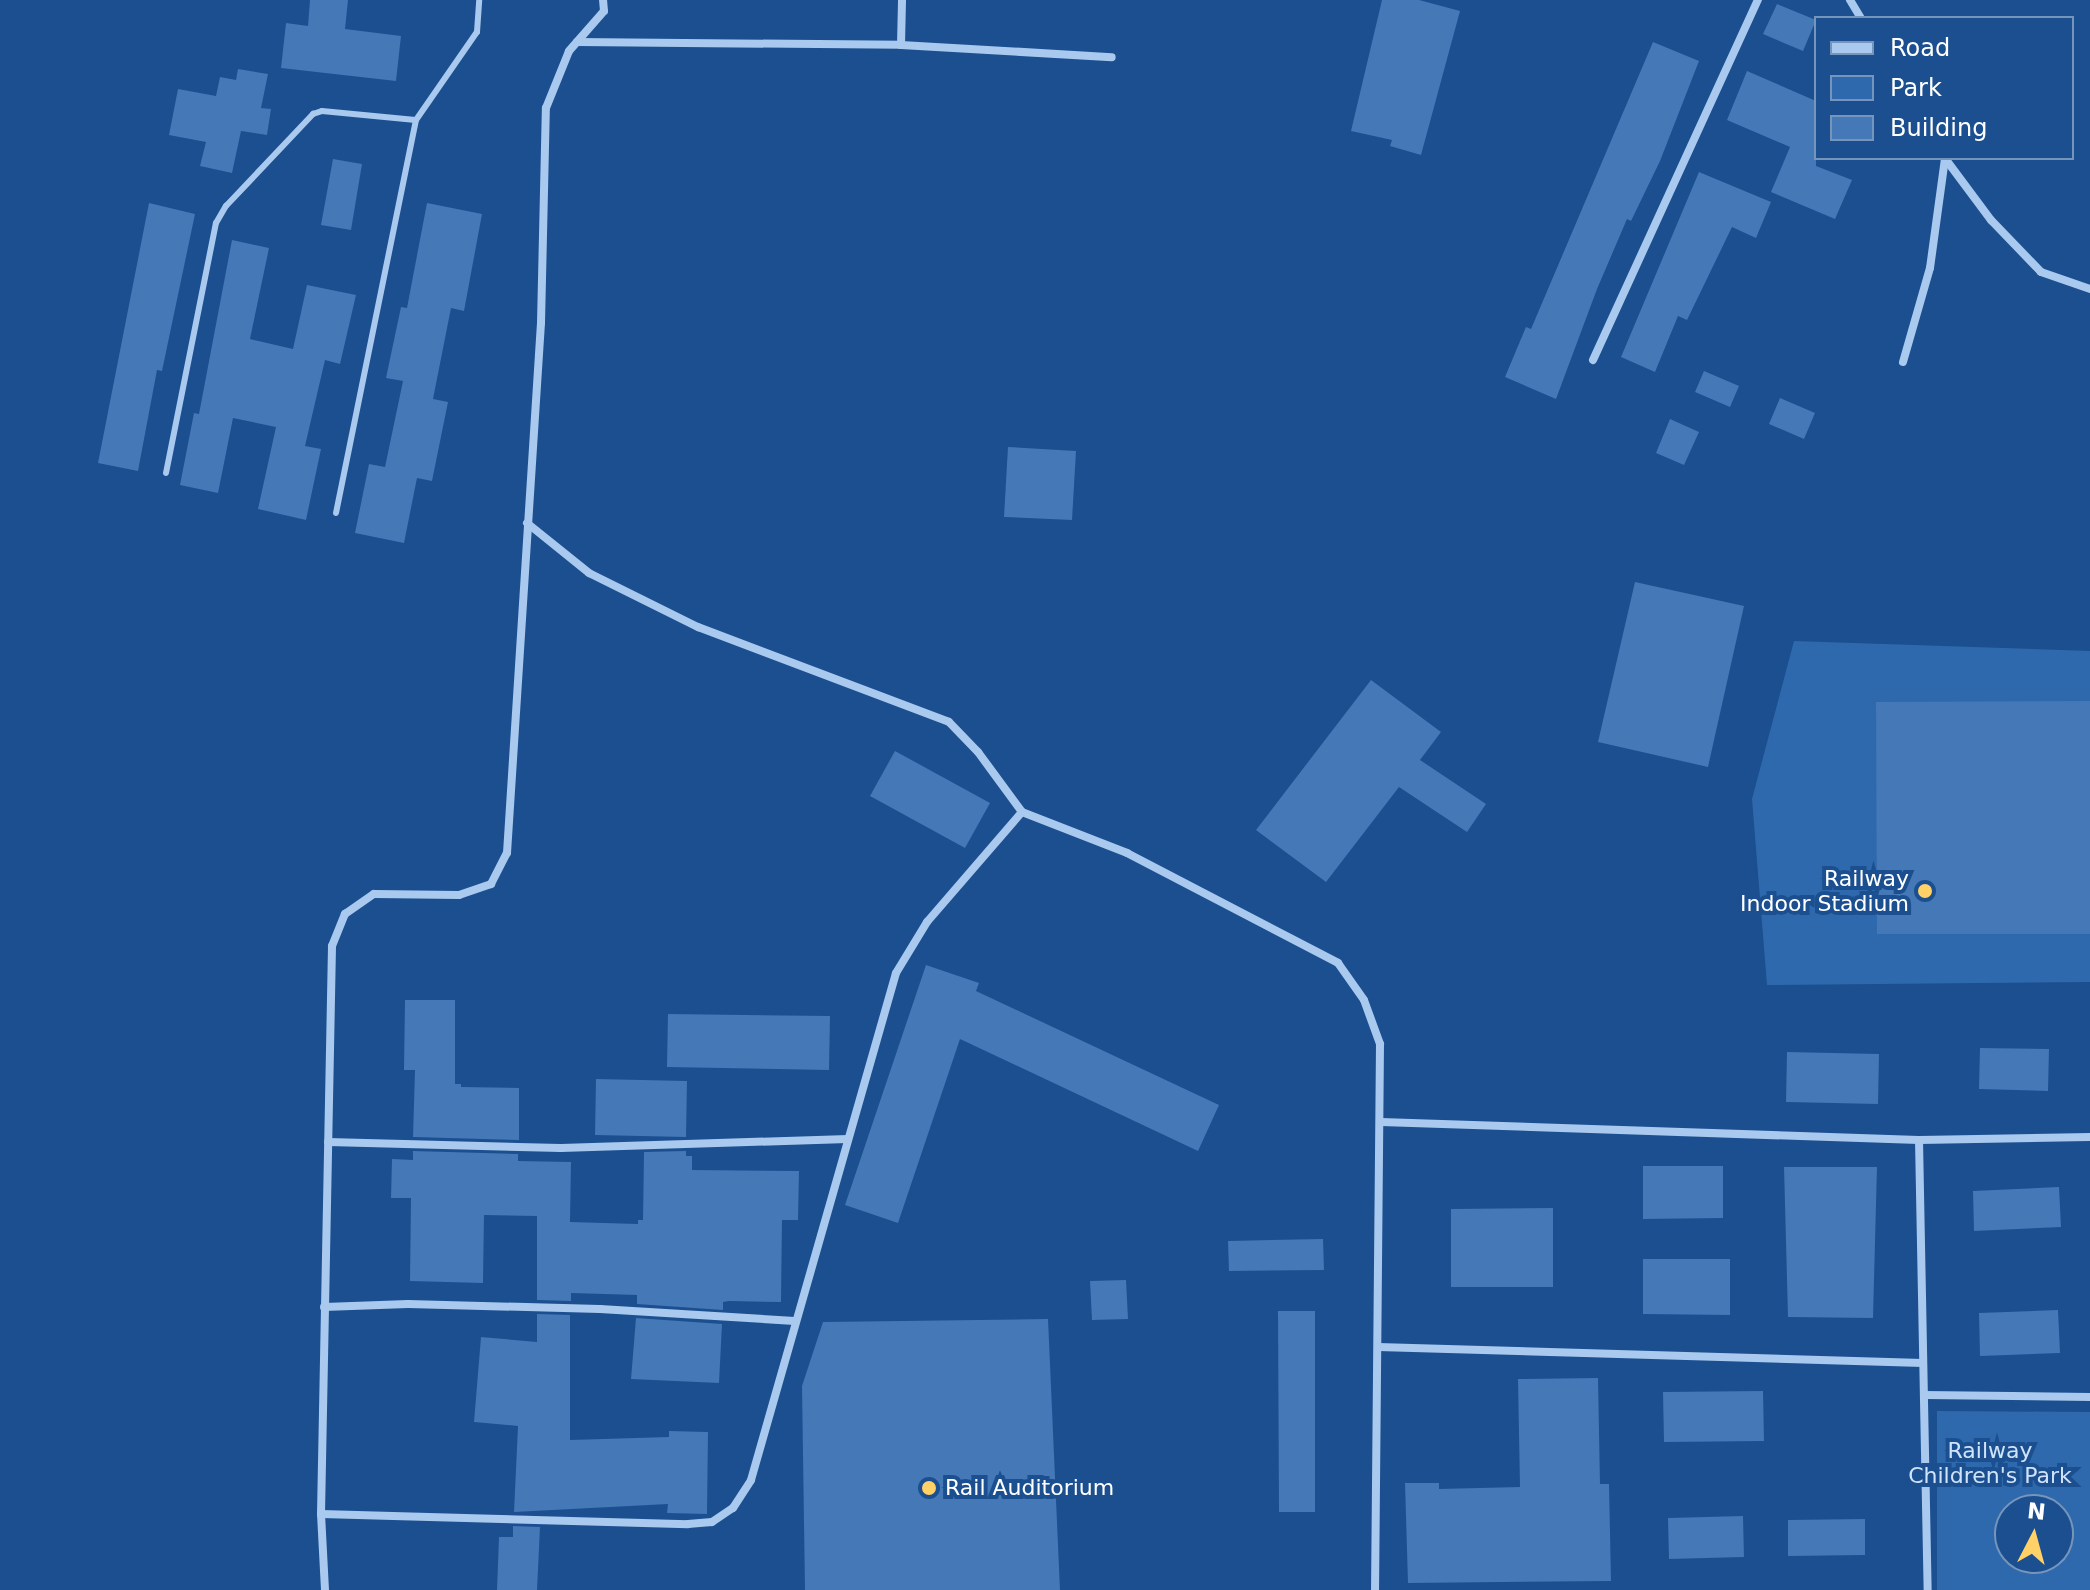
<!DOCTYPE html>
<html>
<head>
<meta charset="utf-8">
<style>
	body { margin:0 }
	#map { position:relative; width:2090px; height:1590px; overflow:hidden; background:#1b4f8f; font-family:"DejaVu Sans",sans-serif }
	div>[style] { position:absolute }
	.green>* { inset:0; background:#2e69ad }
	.building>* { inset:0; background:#4478b7 }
	.lane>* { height:6px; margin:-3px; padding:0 3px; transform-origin:3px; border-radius:3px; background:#a9c9ee }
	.street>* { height:8px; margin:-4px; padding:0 4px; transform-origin:4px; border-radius:4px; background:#a9c9ee }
	.dots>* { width:22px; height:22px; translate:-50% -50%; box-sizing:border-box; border:4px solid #1b4f8f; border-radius:50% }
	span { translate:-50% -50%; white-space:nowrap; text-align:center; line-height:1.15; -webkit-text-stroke:8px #1b4f8f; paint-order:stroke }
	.poi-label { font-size:22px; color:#fff }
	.right { translate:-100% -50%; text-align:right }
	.left { translate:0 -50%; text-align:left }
	.park-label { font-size:22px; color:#cfe3fa }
	.legend { position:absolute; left:1814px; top:16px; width:260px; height:144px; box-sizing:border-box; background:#1b4f8f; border:2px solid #7695bc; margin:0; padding:10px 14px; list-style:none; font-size:24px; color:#fff }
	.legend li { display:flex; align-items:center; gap:16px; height:40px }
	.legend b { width:40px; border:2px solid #7695bc }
	.north { position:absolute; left:1994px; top:1494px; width:80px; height:80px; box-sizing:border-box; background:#1b4f8f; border:2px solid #7695bc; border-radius:50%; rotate:6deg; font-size:22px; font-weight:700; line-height:32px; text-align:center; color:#fff }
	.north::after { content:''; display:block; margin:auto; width:28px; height:36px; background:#ffd166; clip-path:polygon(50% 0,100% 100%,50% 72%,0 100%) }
</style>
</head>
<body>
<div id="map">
	<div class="green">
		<div style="clip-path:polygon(1794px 641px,2090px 651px,2090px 982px,1767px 985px,1752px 799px)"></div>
		<div style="clip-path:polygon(evenodd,1937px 1411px,2090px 1412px,2090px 1590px,1937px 1590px,1937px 1411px,2010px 1510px,2058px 1510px,2058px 1558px,2010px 1558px,2010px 1510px)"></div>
	</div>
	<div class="building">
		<div style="clip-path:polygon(310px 0,348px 0,345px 29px,401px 36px,396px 81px,281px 68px,286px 23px,308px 26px)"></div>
		<div style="clip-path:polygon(1382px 0,1419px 0,1460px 11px,1421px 155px,1390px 146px,1392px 140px,1351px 131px)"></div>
		<div style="clip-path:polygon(1777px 4px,1816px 20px,1803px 51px,1763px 34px)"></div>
		<div style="clip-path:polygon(1653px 42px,1699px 61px,1660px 161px,1631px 221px,1627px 219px,1597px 289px,1556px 399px,1505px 377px,1526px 327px,1531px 329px)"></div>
		<div style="clip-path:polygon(238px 69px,268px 74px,261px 108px,271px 109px,267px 135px,241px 131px,232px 173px,200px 166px,206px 142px,169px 135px,178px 89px,216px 96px,220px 77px,236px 80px)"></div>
		<div style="clip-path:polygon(1747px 71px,1816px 101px,1816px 166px,1852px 180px,1835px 219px,1771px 192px,1790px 147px,1727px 120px)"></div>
		<div style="clip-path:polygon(333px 159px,362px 164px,351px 230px,321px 225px)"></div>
		<div style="clip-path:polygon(1699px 172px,1771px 202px,1756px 238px,1732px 227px,1687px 320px,1678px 316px,1655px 372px,1621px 357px)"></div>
		<div style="clip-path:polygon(149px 203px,195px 214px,162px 371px,157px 370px,138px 471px,98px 463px)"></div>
		<div style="clip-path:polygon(427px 203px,482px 214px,464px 311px,451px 308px,433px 399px,448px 402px,432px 481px,417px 478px,404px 543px,355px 533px,369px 464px,385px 467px,403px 381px,386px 378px,401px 307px,407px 308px)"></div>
		<div style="clip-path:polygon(232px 240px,269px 248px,250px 339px,293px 349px,307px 285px,356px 295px,340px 364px,325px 360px,305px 446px,321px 449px,306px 520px,258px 509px,276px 427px,233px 418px,218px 493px,180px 485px,194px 413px,199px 414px)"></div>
		<div style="clip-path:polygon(1704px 371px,1739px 386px,1730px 407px,1695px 392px)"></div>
		<div style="clip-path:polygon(1780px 398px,1815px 413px,1804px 439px,1769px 424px)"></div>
		<div style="clip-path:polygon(1670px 419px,1699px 432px,1684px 465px,1656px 453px)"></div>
		<div style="clip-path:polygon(1008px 447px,1076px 451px,1072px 520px,1004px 517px)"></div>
		<div style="clip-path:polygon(1635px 582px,1744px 606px,1708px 767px,1598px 742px)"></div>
		<div style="clip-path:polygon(1371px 680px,1441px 732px,1420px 760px,1486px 804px,1467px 832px,1399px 787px,1326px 882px,1256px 830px)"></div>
		<div style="clip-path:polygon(2090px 701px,2090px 934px,1877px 934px,1876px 702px)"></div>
		<div style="clip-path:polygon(895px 751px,990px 803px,965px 848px,870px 796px)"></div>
		<div style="clip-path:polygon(926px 965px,979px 983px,976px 991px,1219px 1105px,1198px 1151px,960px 1039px,898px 1223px,845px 1205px)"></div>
		<div style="clip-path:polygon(405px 1000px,455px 1000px,455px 1084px,461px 1084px,461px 1087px,519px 1088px,519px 1140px,413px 1137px,415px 1070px,404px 1070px)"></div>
		<div style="clip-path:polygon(668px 1014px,830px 1016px,829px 1070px,667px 1067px)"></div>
		<div style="clip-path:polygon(1980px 1048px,2049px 1049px,2048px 1091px,1979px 1089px)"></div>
		<div style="clip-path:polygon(1787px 1052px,1879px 1054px,1878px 1104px,1786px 1102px)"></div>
		<div style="clip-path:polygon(596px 1079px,687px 1081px,686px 1137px,595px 1135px)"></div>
		<div style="clip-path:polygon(413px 1151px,518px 1154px,518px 1161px,571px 1162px,570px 1222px,638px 1224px,638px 1220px,643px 1220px,644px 1152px,686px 1151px,686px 1156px,692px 1156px,692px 1170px,799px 1171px,798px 1220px,782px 1220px,781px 1302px,729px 1301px,723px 1302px,723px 1310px,637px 1304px,637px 1295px,571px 1293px,571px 1301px,537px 1300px,537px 1216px,484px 1215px,483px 1283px,410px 1281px,411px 1198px,391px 1198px,392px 1159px,413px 1160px)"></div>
		<div style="clip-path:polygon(1643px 1166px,1723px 1166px,1723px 1218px,1643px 1219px)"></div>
		<div style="clip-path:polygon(1784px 1167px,1877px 1167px,1873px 1318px,1788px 1317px)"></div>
		<div style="clip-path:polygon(2059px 1187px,2061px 1227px,1974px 1231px,1973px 1191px)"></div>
		<div style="clip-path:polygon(1553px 1208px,1553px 1287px,1451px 1287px,1451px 1209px)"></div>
		<div style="clip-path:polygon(1323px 1239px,1324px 1270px,1229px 1271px,1228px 1241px)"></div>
		<div style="clip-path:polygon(1643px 1259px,1730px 1259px,1730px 1315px,1643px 1314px)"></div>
		<div style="clip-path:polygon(1126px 1280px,1128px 1319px,1092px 1320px,1090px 1281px)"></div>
		<div style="clip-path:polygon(2058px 1310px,2060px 1353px,1980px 1356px,1979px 1313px)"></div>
		<div style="clip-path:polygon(1278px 1311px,1315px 1311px,1315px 1512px,1279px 1512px)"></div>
		<div style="clip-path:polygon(537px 1314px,570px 1315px,570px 1440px,669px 1437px,669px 1431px,708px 1432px,707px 1514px,667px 1513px,668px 1504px,514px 1512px,518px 1426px,474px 1422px,481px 1337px,537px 1342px)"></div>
		<div style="clip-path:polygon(636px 1318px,722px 1324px,719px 1383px,631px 1379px)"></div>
		<div style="clip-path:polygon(1048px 1319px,1060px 1590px,805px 1590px,802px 1386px,823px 1322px)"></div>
		<div style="clip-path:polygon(1598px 1378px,1600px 1484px,1609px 1484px,1611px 1581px,1408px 1583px,1405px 1483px,1439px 1483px,1439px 1489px,1520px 1487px,1518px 1379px)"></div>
		<div style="clip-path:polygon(1763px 1391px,1764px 1441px,1664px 1442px,1663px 1392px)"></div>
		<div style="clip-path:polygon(1743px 1516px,1744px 1557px,1669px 1559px,1668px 1518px)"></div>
		<div style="clip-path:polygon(1865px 1519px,1865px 1555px,1788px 1556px,1788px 1520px)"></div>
		<div style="clip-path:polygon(513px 1526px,540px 1527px,537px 1590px,497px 1590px,499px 1537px,513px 1537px)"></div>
	</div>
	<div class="lane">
		<div style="left:166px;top:473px;width:255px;rotate:-78.7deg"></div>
		<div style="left:216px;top:223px;width:20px;rotate:-60deg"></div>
		<div style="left:226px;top:206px;width:127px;rotate:-46.6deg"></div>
		<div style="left:313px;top:114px;width:9px;rotate:-18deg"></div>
		<div style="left:322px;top:111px;width:94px;rotate:5.5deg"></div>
		<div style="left:336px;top:513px;width:401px;rotate:-78.5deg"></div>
		<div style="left:416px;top:120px;width:107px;rotate:-55.3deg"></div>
		<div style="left:477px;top:32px;width:32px;rotate:-86deg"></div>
	</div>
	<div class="street">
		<div style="left:1850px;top:0;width:21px;rotate:59deg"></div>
		<div style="left:577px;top:42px;width:324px;rotate:0.5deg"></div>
		<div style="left:901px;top:45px;width:211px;rotate:3.3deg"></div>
		<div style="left:901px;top:45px;width:45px;rotate:-88.7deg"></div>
		<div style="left:1947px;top:161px;width:74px;rotate:53.3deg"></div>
		<div style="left:1991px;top:220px;width:72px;rotate:46.1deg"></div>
		<div style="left:2041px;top:272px;width:52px;rotate:19.1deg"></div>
		<div style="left:1593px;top:360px;width:396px;rotate:-65.4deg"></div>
		<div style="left:1903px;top:362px;width:98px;rotate:-74deg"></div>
		<div style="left:1930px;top:268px;width:111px;rotate:-82.2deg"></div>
		<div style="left:527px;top:523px;width:80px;rotate:38.9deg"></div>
		<div style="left:589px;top:573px;width:122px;rotate:26.4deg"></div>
		<div style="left:698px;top:627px;width:268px;rotate:20.7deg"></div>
		<div style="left:949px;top:722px;width:42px;rotate:46deg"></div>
		<div style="left:978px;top:752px;width:74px;rotate:53.7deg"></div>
		<div style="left:1022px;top:812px;width:113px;rotate:21.3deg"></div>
		<div style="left:1127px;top:853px;width:238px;rotate:27.5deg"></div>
		<div style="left:1338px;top:963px;width:45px;rotate:54.9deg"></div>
		<div style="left:1364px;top:1000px;width:47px;rotate:70deg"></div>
		<div style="left:1380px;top:1044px;width:546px;rotate:90.52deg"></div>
		<div style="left:1381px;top:1122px;width:538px;rotate:1.92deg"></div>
		<div style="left:1919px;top:1140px;width:171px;rotate:-1deg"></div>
		<div style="left:1919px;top:1140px;width:450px;rotate:88.9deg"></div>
		<div style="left:328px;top:1142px;width:233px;rotate:1.5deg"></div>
		<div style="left:561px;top:1148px;width:287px;rotate:-1.8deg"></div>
		<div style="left:324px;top:1307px;width:84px;rotate:-2deg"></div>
		<div style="left:408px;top:1304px;width:192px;rotate:1.5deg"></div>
		<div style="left:600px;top:1309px;width:195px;rotate:3.5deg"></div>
		<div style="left:1378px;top:1347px;width:545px;rotate:1.68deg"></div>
		<div style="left:1924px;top:1395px;width:166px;rotate:0.7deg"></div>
		<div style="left:321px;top:1514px;width:367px;rotate:1.6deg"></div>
		<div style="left:688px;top:1524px;width:24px;rotate:-5deg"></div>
		<div style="left:712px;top:1522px;width:25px;rotate:-34deg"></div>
		<div style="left:733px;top:1508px;width:33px;rotate:-57deg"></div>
		<div style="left:751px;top:1480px;width:527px;rotate:-74.04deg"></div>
		<div style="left:896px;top:973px;width:60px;rotate:-58.7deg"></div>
		<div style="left:927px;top:922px;width:145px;rotate:-49.2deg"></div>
		<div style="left:325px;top:1590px;width:76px;rotate:-93deg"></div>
		<div style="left:321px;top:1514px;width:568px;rotate:-88.89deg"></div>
		<div style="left:332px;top:946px;width:35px;rotate:-68deg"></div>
		<div style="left:345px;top:914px;width:35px;rotate:-35deg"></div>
		<div style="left:374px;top:894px;width:85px;rotate:0.7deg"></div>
		<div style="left:459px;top:895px;width:34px;rotate:-19deg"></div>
		<div style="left:491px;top:884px;width:35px;rotate:-63deg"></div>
		<div style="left:507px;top:853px;width:531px;rotate:-86.33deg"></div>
		<div style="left:541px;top:323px;width:215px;rotate:-88.7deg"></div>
		<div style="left:546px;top:108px;width:61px;rotate:-68deg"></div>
		<div style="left:569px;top:51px;width:53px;rotate:-48.8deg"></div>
		<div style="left:604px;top:11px;width:11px;rotate:-95deg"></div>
	</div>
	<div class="dots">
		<div style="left:1925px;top:891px;background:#ffd166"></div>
		<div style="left:929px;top:1488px;background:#ffd166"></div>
	</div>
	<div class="poi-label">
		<span class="right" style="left:1909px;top:891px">Railway<br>Indoor Stadium</span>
		<span class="left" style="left:945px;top:1488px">Rail Auditorium</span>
	</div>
	<div class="park-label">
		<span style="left:1990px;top:1463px">Railway<br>Children's Park</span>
	</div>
	<ul class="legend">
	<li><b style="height:10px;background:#a9c9ee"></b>Road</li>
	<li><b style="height:22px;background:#2e69ad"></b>Park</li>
	<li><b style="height:22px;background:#4478b7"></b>Building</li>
	</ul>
	<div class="north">N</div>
</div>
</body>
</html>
